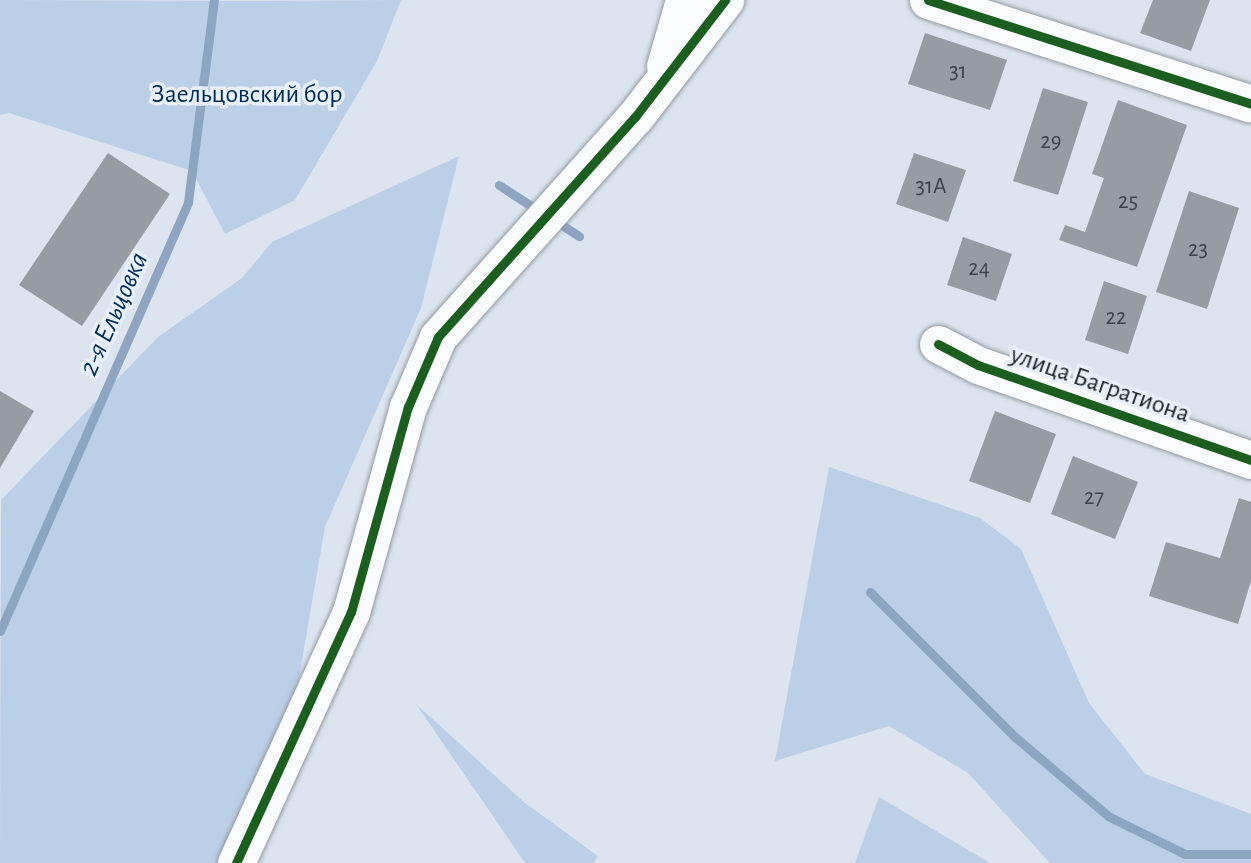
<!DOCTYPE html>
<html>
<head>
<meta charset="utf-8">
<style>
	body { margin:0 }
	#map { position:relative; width:1251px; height:863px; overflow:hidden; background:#dce5ef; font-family:"Alegreya Sans",sans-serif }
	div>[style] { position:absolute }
	.green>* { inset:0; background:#bbcfe7 }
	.stream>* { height:9px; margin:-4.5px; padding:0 4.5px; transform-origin:4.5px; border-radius:4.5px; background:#8ea5c1 }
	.building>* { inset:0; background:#969ca4 }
	.roads { filter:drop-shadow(0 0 2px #939aa1) drop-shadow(0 0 2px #939aa1) }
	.minor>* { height:37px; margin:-18.5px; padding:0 18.5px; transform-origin:18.5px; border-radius:18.5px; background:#fafbfd }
	.cycleway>* { height:9px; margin:-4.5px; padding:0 4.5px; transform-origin:4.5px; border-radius:4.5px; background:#1b5e20 }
	span { translate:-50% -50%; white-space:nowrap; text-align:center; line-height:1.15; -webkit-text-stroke:7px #e7f0fc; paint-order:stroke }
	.number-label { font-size:23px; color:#3c4249 }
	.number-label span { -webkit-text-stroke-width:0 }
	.park-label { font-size:26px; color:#002a57 }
	.street-label { font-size:26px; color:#1e242b }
	.water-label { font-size:28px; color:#002b58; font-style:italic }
</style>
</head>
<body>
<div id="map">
	<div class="green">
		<div style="clip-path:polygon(0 0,247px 1px,401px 0,377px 61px,295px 200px,225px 234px,192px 171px,9px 113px,0 115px)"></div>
		<div style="clip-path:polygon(459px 156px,421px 308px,325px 527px,294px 707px,220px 863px,0 863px,1px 500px,158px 337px,242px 278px,272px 242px)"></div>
		<div style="clip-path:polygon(829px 467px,980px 518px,1021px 549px,1089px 703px,1145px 774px,1251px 814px,1251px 863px,1050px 863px,968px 773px,889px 726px,775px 761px)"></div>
		<div style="clip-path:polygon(416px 704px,525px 803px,598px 856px,594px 863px,525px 863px)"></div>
		<div style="clip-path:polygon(879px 797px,990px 863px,855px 863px)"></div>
	</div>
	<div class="stream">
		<div style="left:499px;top:185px;width:48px;rotate:33deg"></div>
		<div style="left:554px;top:220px;width:30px;rotate:33deg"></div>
		<div style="left:870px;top:592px;width:205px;rotate:45deg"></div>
		<div style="left:1015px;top:737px;width:122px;rotate:40.3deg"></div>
		<div style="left:1108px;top:816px;width:86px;rotate:26.3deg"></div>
		<div style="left:1185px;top:854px;width:66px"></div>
		<div style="left:0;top:631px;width:468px;rotate:-66.3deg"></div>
		<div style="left:188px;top:202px;width:204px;rotate:-82.7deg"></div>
	</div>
	<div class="building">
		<div style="clip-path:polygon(1153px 0,1210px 0,1191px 51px,1140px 33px)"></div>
		<div style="clip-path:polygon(925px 33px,1007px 60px,990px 110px,908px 84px)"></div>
		<div style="clip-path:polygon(1043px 88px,1088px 102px,1058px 195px,1013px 181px)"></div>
		<div style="clip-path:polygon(1118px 100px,1187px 125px,1137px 267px,1059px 240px,1065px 225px,1085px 232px,1104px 178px,1092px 174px)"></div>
		<div style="clip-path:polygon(108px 153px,170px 194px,82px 326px,19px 285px)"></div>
		<div style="clip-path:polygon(914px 153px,966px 170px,948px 222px,896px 204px)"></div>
		<div style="clip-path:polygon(1189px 191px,1239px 208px,1207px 309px,1156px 292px)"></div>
		<div style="clip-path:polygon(963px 237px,1012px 254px,996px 301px,947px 285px)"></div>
		<div style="clip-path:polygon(1104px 281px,1147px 296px,1128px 354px,1085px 340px)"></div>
		<div style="clip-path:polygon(0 391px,34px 411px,0 468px)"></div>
		<div style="clip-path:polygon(995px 411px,1056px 434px,1030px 503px,969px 481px)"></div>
		<div style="clip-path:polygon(1073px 456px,1138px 482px,1115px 539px,1051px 514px)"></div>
		<div style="clip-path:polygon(1239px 498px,1251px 502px,1251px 581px,1238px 624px,1149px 596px,1166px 542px,1220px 558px)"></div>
	</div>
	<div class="roads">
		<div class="minor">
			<div style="left:928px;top:0;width:339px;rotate:17.8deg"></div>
			<div style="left:665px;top:66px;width:69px;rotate:-73.9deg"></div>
			<div style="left:938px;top:344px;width:45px;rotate:27.7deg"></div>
			<div style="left:978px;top:365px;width:289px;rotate:19.2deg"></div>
			<div style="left:236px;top:863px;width:276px;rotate:-65.4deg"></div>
			<div style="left:351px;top:612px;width:213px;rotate:-74.5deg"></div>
			<div style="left:408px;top:407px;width:76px;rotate:-66.8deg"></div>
			<div style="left:438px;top:337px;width:295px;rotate:-48.2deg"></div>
			<div style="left:635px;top:117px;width:148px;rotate:-52.4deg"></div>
		</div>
	</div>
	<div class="cycleway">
		<div style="left:928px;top:0;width:339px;rotate:17.8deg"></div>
		<div style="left:938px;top:344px;width:45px;rotate:27.7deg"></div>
		<div style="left:978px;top:365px;width:289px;rotate:19.2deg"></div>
		<div style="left:236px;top:863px;width:276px;rotate:-65.4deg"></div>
		<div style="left:351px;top:612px;width:213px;rotate:-74.5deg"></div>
		<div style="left:408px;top:407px;width:76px;rotate:-66.8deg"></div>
		<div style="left:438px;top:337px;width:295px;rotate:-48.2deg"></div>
		<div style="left:635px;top:117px;width:148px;rotate:-52.4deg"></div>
	</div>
	<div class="number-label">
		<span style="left:958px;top:72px">31</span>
		<span style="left:1051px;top:142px">29</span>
		<span style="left:931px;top:187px">31А</span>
		<span style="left:1128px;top:202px">25</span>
		<span style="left:1198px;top:250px">23</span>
		<span style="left:979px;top:269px">24</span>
		<span style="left:1116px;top:318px">22</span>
		<span style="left:1094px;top:498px">27</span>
	</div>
	<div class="park-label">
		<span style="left:247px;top:95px">Заельцовский бор</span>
	</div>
	<div class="street-label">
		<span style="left:1100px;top:385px;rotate:19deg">улица Багратиона</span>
	</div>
	<div class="water-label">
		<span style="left:114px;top:314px;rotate:-66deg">2-я Ельцовка</span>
	</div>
</div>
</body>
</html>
